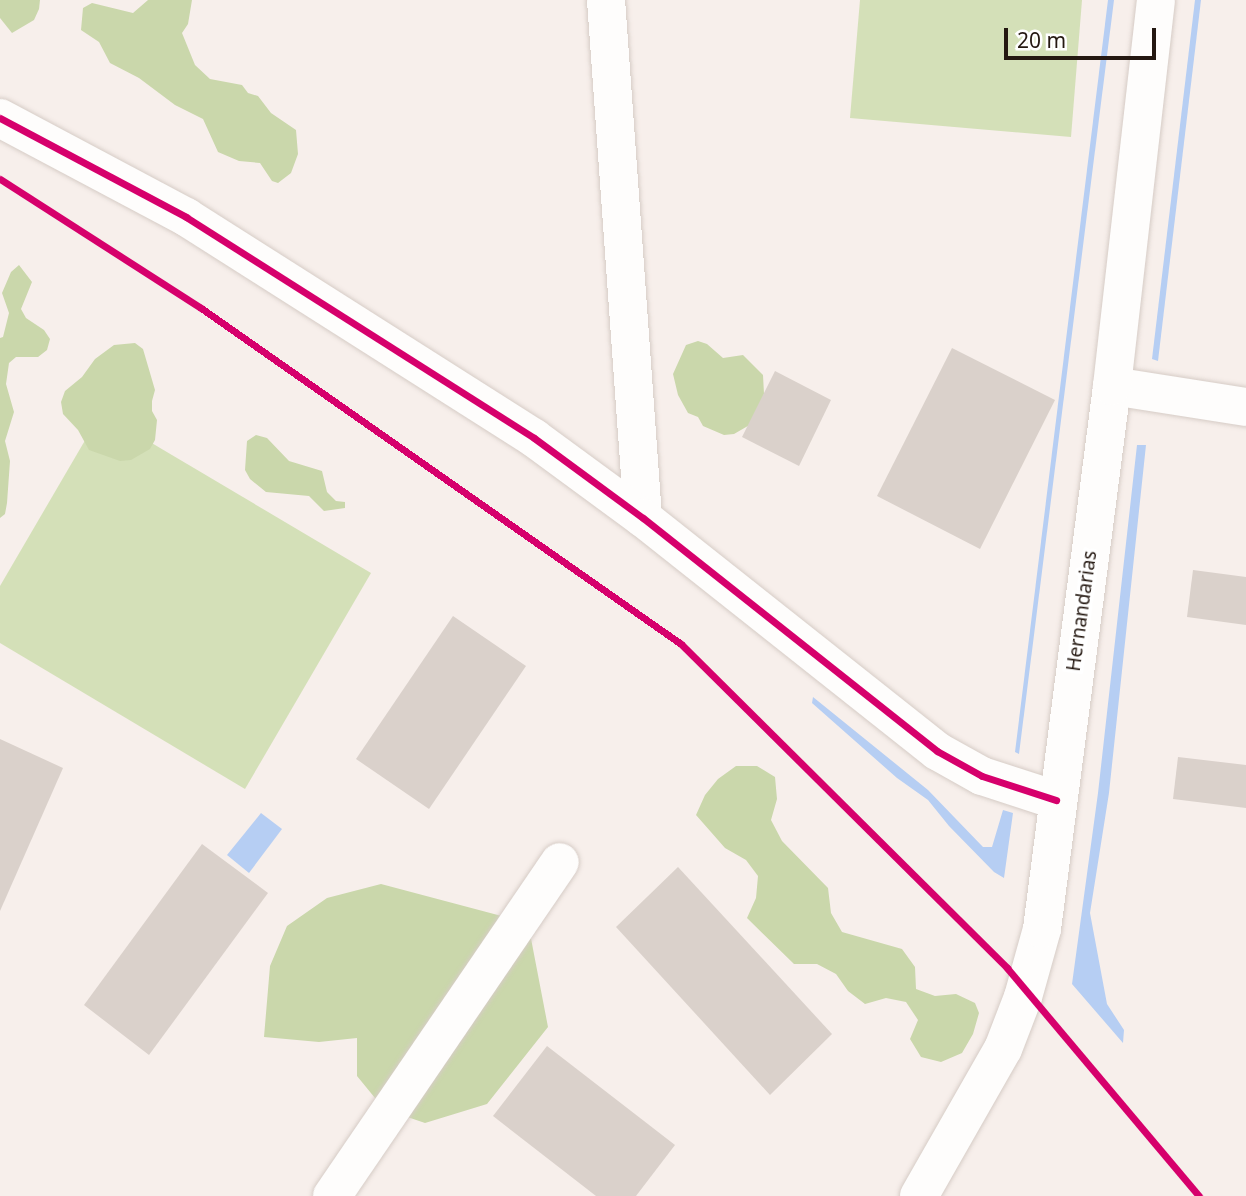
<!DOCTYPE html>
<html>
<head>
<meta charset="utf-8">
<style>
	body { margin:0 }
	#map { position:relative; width:1246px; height:1196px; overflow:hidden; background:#f7efeb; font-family:"Noto Sans",sans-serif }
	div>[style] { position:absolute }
	.green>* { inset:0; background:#d4e0b8 }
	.forest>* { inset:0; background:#cad7ab }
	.water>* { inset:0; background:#b6cef3 }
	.building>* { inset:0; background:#dad1cb }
	.roads { filter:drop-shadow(0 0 2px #d6ccc6) drop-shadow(0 0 2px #d6ccc6) }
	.minor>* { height:38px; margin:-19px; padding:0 19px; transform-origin:19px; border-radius:19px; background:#fefdfc }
	.tertiary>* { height:38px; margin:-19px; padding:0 19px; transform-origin:19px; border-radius:19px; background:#fefdfc }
	.cycleway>* { height:7px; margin:-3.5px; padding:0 3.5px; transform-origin:3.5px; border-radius:3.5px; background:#d6006c }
	span { translate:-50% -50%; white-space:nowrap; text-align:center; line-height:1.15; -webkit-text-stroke:7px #fff; paint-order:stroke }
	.street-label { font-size:19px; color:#241811 }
	.scale { position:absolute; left:1004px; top:28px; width:152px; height:32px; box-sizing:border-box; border:4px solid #241811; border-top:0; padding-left:9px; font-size:21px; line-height:24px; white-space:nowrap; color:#241811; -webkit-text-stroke:5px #fff; paint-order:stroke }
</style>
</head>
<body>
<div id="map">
	<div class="green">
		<div style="clip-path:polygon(860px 0,1082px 0,1071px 137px,850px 118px)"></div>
		<div style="clip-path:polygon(101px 413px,371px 573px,245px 789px,0 643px,0 586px)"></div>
	</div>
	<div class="forest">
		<div style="clip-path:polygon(0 0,40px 0,39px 9px,34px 20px,12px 33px,0 18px)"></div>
		<div style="clip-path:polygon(148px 0,192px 0,188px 24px,182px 33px,195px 65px,210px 79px,242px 85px,248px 93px,258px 96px,271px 113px,296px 130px,298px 154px,291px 173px,278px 183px,272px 181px,260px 163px,239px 161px,218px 152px,203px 119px,175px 105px,139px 78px,110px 63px,99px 42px,81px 30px,83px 8px,92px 3px,133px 13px)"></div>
		<div style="clip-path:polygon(19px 265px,32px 282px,21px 309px,26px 318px,44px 330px,50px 339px,47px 350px,38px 357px,16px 357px,9px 363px,6px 384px,14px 412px,5px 441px,10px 461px,7px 503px,5px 514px,0 518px,0 338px,3px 337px,9px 313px,2px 293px,11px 272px)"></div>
		<div style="clip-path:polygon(698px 341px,707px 344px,723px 358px,743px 355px,763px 375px,764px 394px,753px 423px,734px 434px,724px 435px,703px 426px,698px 417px,688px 413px,678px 395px,673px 374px,686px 345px)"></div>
		<div style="clip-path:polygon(135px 343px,143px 349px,155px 390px,152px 401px,152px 411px,157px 420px,155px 440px,150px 449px,131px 460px,120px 461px,89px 450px,78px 430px,63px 414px,61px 402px,65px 391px,82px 377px,95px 359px,114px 345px)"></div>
		<div style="clip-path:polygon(256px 435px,267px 438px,289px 461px,322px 471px,327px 492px,336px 501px,345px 502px,345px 508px,324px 511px,309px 496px,266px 492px,250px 479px,245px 470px,247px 441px)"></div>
		<div style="clip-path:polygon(736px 766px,757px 766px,775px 777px,777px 799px,771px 820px,782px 841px,828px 888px,831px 913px,842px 932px,902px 949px,915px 967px,916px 989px,935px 996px,956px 994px,975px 1003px,979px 1013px,973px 1034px,962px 1053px,941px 1062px,921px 1057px,910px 1039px,918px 1020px,906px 1002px,886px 998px,865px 1004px,848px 991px,836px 974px,817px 964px,794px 964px,747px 918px,756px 898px,758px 876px,746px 860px,725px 848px,696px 815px,705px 795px,718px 779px)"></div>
		<div style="clip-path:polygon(381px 884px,528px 923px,548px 1027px,487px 1104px,425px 1123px,384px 1109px,357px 1076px,357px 1038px,319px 1042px,264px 1037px,270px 966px,287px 926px,327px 898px)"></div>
	</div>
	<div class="water">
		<div style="clip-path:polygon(1108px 0,1114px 0,1019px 754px,1015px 752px)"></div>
		<div style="clip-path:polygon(1195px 0,1201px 0,1158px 361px,1152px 359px)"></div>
		<div style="clip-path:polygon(1137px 445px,1146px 445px,1109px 793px,1090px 913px,1107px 1004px,1124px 1030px,1123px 1043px,1072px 984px,1098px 793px)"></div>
		<div style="clip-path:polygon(813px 697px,928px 790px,983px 847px,992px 847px,1003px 810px,1013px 813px,1004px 878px,994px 872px,949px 826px,928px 800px,897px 778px,812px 703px)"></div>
		<div style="clip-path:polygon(261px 813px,282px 829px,249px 873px,227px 855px)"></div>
	</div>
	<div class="building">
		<div style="clip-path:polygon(952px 348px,1055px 400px,980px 549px,877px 496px)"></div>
		<div style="clip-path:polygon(775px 371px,831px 400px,799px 466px,742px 437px)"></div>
		<div style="clip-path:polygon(1193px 570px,1246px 577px,1246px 625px,1187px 617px)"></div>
		<div style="clip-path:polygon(453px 616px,526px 666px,429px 809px,356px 759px)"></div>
		<div style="clip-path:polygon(0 739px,63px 768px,0 911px)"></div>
		<div style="clip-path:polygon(1178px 757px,1246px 765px,1246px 808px,1173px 799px)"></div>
		<div style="clip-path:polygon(202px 844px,268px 893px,149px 1055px,84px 1005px)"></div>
		<div style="clip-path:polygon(678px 867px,832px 1034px,770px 1095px,616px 927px)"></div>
		<div style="clip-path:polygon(547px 1046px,675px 1145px,636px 1196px,596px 1196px,493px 1116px)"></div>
	</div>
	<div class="roads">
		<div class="minor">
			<div style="left:606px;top:0;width:519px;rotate:85.91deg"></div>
			<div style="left:0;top:118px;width:211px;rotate:28deg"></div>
			<div style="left:186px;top:217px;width:412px;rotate:32.4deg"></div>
			<div style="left:534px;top:438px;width:135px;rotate:36.3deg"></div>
			<div style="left:643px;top:518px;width:375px;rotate:38.4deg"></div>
			<div style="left:937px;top:751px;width:51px;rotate:29.1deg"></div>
			<div style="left:982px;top:776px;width:78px;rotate:18deg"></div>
			<div style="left:1112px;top:386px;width:136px;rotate:8.9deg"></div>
			<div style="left:332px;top:1196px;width:404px;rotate:-55.7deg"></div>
		</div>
		<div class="tertiary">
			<div style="left:919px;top:1196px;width:169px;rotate:-60.3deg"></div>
			<div style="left:1003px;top:1049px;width:56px;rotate:-69deg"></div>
			<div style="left:1023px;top:997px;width:71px;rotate:-74.4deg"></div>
			<div style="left:1042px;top:929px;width:547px;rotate:-82.65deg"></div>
			<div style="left:1112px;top:386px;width:388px;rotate:-83.5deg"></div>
		</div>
	</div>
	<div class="cycleway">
		<div style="left:0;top:118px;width:211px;rotate:28deg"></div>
		<div style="left:186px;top:217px;width:412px;rotate:32.4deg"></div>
		<div style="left:534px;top:438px;width:135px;rotate:36.3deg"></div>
		<div style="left:643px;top:518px;width:375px;rotate:38.4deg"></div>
		<div style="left:937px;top:751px;width:51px;rotate:29.1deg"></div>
		<div style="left:982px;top:776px;width:78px;rotate:18deg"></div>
		<div style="left:0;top:179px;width:239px;rotate:32.7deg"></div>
		<div style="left:201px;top:308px;width:586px;rotate:34.99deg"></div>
		<div style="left:681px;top:644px;width:460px;rotate:44.8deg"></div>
		<div style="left:1007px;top:968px;width:298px;rotate:49.9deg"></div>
	</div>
	<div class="street-label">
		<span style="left:1082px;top:611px;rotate:-82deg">Hernandarias</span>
	</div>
	<div class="scale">20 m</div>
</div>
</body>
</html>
